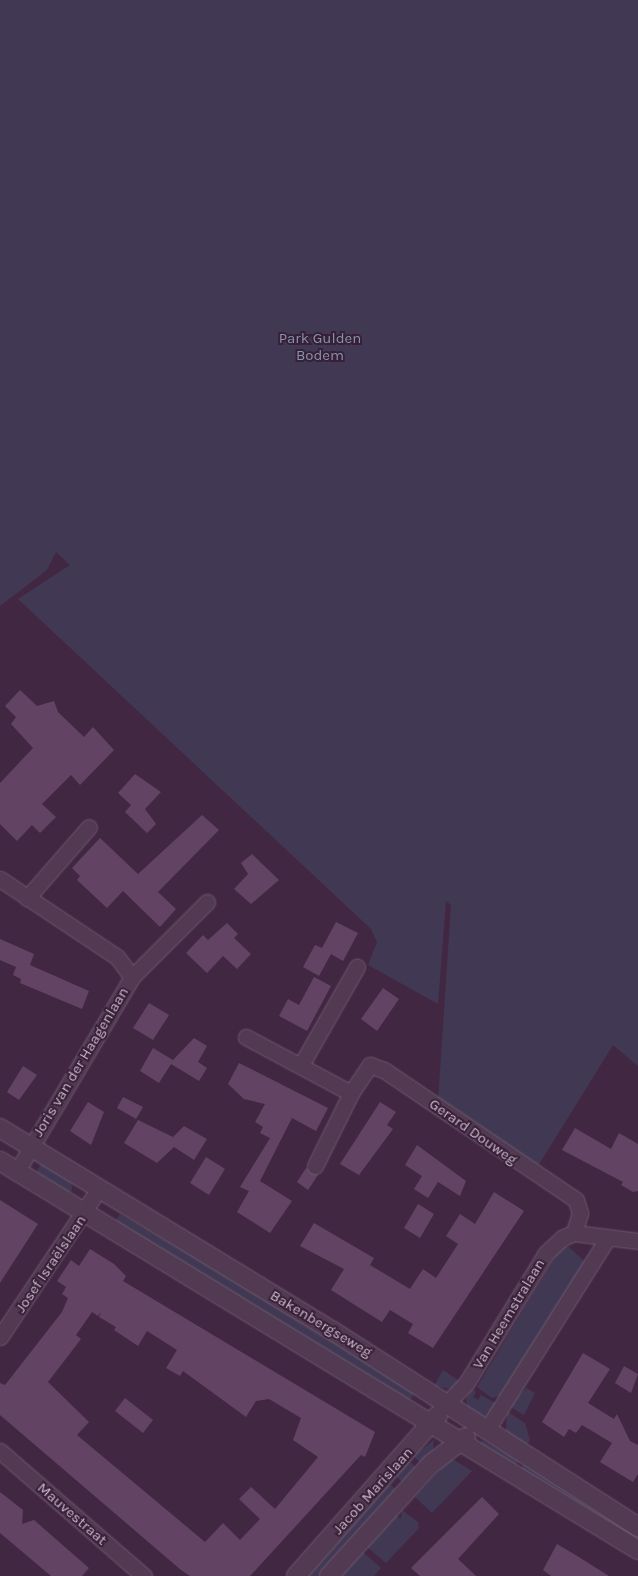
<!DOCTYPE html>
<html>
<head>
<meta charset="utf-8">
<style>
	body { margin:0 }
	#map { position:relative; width:638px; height:1576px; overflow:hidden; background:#422743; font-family:Karla,sans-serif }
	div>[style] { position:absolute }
	.green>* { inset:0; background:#413954 }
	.building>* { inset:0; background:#624363 }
	.roads { filter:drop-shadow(0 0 1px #6f5970) drop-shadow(0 0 1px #6f5970) }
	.minor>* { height:15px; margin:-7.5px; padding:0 7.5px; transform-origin:7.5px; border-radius:7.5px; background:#523b52 }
	.tertiary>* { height:18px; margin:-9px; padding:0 9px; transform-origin:9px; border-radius:9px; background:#523b52 }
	span { translate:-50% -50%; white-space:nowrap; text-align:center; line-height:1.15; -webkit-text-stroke:4px #372038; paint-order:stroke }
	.park-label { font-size:15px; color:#8594ac }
	.street-label { font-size:15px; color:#ccb8cc }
</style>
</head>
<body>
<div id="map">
	<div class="green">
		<div style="clip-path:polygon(0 0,638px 0,638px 1066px,613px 1045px,538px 1166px,438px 1101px,451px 905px,446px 901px,438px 1004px,368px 965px,377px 942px,371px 929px,18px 599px,70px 565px,56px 552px,47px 570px,0 606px)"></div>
		<div style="clip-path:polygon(42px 1162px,71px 1178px,72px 1191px,65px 1193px,36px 1173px)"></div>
		<div style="clip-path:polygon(120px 1214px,299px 1319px,414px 1392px,412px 1398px,408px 1401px,115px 1222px)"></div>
		<div style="clip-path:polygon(561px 1247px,569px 1247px,585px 1262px,503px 1395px,492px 1398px,477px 1387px)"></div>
		<div style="clip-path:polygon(443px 1370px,461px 1382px,451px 1389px,434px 1386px)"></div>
		<div style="clip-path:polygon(471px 1388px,476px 1392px,473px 1397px,478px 1400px,481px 1395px,497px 1404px,490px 1415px,478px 1417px,468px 1410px,466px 1399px)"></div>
		<div style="clip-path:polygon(526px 1388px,535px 1393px,524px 1415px,509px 1406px)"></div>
		<div style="clip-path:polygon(507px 1411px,525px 1423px,530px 1440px,526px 1448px,506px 1431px)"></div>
		<div style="clip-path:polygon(434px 1440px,433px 1450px,421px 1463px,413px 1456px)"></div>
		<div style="clip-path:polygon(482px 1440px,519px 1460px,515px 1467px,480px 1444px)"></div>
		<div style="clip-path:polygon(451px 1458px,472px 1471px,432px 1513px,415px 1497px)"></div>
		<div style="clip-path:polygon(409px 1461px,417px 1468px,403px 1483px,395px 1475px)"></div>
		<div style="clip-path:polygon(524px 1464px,638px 1533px,638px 1543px,520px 1471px)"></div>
		<div style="clip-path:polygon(388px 1482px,396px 1490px,319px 1576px,303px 1576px)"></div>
		<div style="clip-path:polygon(402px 1510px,418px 1522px,419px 1528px,386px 1563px,367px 1547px,396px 1515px,401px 1519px)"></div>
		<div style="clip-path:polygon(363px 1552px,381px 1568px,374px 1576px,341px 1576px)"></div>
	</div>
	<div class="building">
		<div style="clip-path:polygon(20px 690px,37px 706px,54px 701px,58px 712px,84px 737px,93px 727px,114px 750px,80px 785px,71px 775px,42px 804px,56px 817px,40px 833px,32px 825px,17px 841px,0 824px,0 783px,33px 748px,11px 724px,16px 717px,5px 706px)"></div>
		<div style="clip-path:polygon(135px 774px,161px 792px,145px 809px,156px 824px,147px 833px,125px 812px,131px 805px,118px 793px)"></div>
		<div style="clip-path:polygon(202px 815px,219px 830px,158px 892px,176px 909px,160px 927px,123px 891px,107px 908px,77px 880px,80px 876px,72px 868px,100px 838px,138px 874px)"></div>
		<div style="clip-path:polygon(252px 854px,279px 880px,251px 904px,234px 889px,248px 874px,241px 863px)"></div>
		<div style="clip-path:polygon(336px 922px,358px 933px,343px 961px,331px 954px,319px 976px,303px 967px,315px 945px,322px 948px)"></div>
		<div style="clip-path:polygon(227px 923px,238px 934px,234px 938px,251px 954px,237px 969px,223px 956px,207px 973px,186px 953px,203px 935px,208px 940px)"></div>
		<div style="clip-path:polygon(0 939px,34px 954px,30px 965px,89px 991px,82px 1009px,20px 983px,21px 979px,13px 975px,16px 967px,0 960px)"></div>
		<div style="clip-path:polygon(314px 977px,331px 986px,307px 1031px,279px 1016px,288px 999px,299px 1005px)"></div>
		<div style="clip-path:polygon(383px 988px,399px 999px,377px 1031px,361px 1019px)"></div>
		<div style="clip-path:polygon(149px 1003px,169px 1015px,153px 1040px,133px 1028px)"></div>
		<div style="clip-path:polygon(194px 1038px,207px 1046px,198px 1062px,207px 1068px,199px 1081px,171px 1064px,159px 1083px,140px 1071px,153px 1048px,173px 1060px)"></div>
		<div style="clip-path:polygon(239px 1063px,328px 1108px,316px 1131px,292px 1118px,260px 1181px,292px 1201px,270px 1233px,237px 1212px,249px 1191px,240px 1187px,270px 1138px,260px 1133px,263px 1127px,255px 1122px,265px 1104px,244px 1099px,228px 1084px)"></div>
		<div style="clip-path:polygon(23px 1066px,37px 1075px,19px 1100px,7px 1092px)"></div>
		<div style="clip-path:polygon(123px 1097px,143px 1107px,136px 1119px,117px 1108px)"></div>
		<div style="clip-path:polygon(88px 1102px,104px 1112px,91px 1145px,70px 1131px)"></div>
		<div style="clip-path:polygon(380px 1102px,396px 1112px,387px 1125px,393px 1129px,359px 1175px,340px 1164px)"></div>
		<div style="clip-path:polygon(138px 1120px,173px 1137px,184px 1126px,207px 1139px,194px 1160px,174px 1147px,157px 1163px,124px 1143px)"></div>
		<div style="clip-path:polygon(575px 1128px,611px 1149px,619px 1133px,638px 1144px,638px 1191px,633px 1192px,621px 1185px,623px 1182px,562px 1150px)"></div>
		<div style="clip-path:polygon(417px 1145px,466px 1181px,460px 1196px,438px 1182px,428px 1198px,414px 1189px,422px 1176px,405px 1165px)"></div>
		<div style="clip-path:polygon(206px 1157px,225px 1169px,209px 1195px,190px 1183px)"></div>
		<div style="clip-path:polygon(306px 1168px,318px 1175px,308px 1190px,297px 1182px)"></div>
		<div style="clip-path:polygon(494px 1192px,524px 1211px,433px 1348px,408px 1333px,413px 1324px,390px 1310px,382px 1322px,331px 1290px,344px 1269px,300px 1246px,314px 1223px,374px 1258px,370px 1265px,410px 1289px,423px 1269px,436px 1278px,458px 1244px,446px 1236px,460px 1214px,475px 1224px)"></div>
		<div style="clip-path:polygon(0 1200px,38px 1224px,0 1283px)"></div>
		<div style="clip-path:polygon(418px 1204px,434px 1214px,420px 1238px,404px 1228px)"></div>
		<div style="clip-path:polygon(evenodd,90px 1249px,114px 1264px,126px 1276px,123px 1281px,375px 1432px,365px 1457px,361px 1455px,250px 1576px,190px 1576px,181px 1570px,0 1415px,0 1383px,5px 1385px,62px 1312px,68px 1298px,62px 1294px,66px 1287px,57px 1281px,71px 1260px,79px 1266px,90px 1249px,92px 1312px,98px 1316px,101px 1312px,99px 1317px,116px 1327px,114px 1330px,138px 1346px,147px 1331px,177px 1350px,166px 1368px,180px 1376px,183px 1371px,246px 1417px,256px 1401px,269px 1399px,301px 1418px,293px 1440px,318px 1457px,275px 1509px,251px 1487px,239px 1499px,260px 1519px,240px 1540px,223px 1523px,205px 1542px,77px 1435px,89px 1422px,48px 1382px,81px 1339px,76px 1335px,92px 1312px)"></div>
		<div style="clip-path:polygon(583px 1353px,610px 1369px,588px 1403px,614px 1419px,617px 1414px,630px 1441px,638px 1445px,638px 1474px,633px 1482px,600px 1462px,612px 1443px,582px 1425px,576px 1433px,569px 1429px,564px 1437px,542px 1422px)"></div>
		<div style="clip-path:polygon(624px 1366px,638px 1374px,631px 1393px,615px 1383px)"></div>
		<div style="clip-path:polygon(125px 1398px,153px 1420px,143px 1433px,115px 1411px)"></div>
		<div style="clip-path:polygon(0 1492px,23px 1510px,22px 1524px,34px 1520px,89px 1568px,82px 1576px,51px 1576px,0 1533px)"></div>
		<div style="clip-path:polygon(482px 1497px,499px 1514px,458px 1559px,476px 1576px,420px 1576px,411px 1568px)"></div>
		<div style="clip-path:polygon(557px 1544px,574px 1554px,609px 1576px,551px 1576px,543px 1570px)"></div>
	</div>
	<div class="roads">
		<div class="minor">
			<div style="left:0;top:879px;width:141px;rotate:33.7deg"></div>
			<div style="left:117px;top:957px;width:25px;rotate:53deg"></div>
			<div style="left:27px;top:898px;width:94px;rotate:-48.9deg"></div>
			<div style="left:246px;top:1037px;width:119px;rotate:28.1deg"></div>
			<div style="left:351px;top:1093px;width:34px;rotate:-56deg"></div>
			<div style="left:370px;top:1065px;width:15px;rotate:20deg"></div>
			<div style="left:384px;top:1070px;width:232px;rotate:34.1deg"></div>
			<div style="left:576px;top:1200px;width:14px;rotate:73deg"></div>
			<div style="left:580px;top:1213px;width:21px;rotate:107deg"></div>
			<div style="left:301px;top:1065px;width:113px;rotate:-60.3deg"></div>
			<div style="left:315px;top:1166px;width:81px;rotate:-63.7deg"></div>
			<div style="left:17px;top:1171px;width:226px;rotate:-59.3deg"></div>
			<div style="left:132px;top:977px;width:106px;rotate:-45deg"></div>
			<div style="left:0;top:1337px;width:177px;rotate:-56.3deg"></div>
			<div style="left:446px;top:1404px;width:30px;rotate:-46deg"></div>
			<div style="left:467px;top:1382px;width:151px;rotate:-58.5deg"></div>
			<div style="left:546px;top:1253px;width:22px;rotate:-43deg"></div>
			<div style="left:562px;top:1238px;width:13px;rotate:-23deg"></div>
			<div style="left:574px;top:1233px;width:64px;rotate:7.1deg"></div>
			<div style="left:486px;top:1431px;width:227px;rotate:-57.8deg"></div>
			<div style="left:0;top:1451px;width:191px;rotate:41deg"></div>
		</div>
		<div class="tertiary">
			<div style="left:0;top:1128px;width:390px;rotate:31.4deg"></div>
			<div style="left:333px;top:1331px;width:363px;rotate:32.7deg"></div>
			<div style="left:0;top:1161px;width:747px;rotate:31.37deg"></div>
			<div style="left:296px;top:1576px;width:215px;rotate:-48.6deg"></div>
			<div style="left:329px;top:1576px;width:151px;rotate:-47.7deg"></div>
			<div style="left:431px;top:1464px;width:44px;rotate:-37.6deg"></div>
		</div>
	</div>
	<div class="park-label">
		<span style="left:320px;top:347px">Park Gulden<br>Bodem</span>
	</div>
	<div class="street-label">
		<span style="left:81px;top:1062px;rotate:-59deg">Joris van der Haagenlaan</span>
		<span style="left:473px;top:1132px;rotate:35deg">Gerard Douweg</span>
		<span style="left:51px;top:1264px;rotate:-56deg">Josef Israëlslaan</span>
		<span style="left:509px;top:1314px;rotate:-59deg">Van Heemstralaan</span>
		<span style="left:321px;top:1324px;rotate:31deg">Bakenbergseweg</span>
		<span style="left:373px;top:1491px;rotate:-48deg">Jacob Marislaan</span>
		<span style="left:72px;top:1514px;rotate:41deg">Mauvestraat</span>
	</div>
</div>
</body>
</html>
